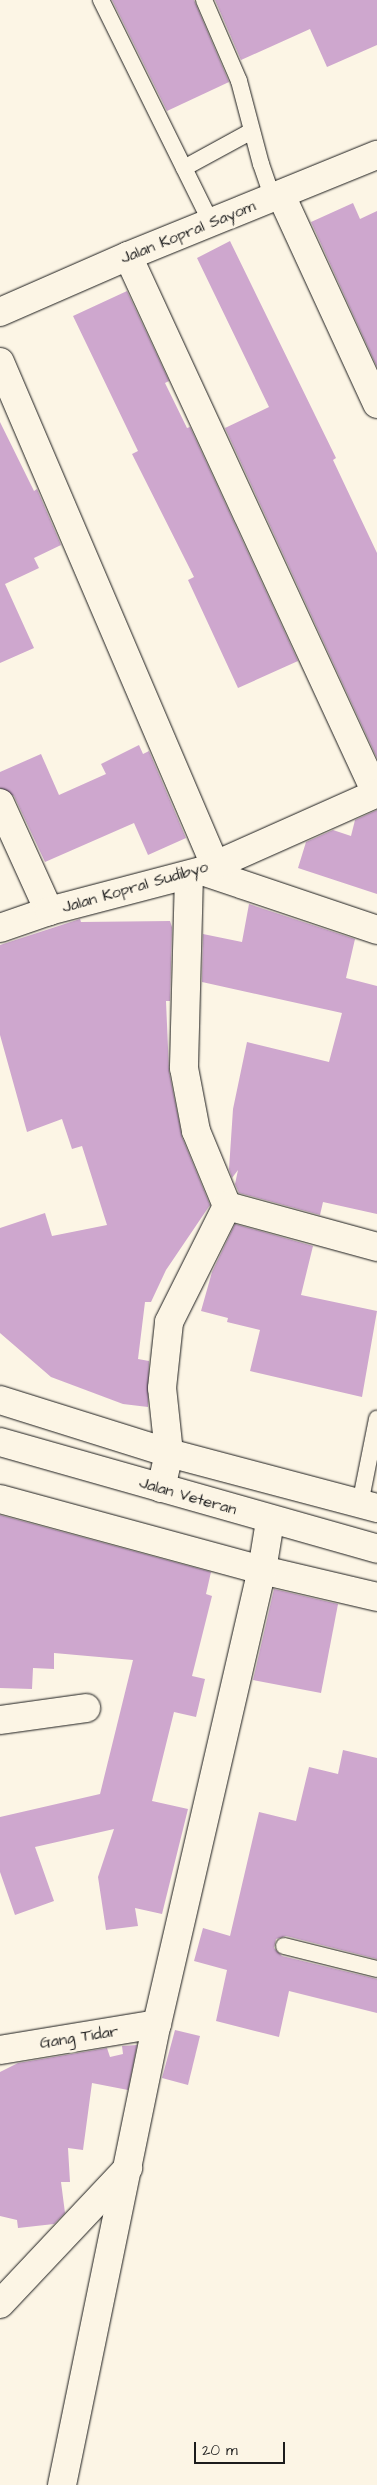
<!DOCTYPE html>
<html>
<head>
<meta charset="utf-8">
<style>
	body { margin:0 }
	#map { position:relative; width:377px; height:2485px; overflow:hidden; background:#fcf5e5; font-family:"Architects Daughter",sans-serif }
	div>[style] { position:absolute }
	.building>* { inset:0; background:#cea7ce }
	.roads { filter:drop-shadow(0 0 1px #1c1c1c) drop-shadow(0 0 1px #1c1c1c) }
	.service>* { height:16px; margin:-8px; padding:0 8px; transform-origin:8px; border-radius:8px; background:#fcf5e5 }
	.minor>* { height:28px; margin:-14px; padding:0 14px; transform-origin:14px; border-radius:14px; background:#fcf5e5 }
	.tertiary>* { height:28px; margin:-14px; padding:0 14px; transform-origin:14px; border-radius:14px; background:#fcf5e5 }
	.secondary>* { height:28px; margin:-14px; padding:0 14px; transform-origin:14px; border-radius:14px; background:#fcf5e5 }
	span { translate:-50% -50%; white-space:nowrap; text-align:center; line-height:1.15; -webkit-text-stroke:5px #fcf5e5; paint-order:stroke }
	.street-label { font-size:16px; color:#1c1c1c }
	.scale { position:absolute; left:194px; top:2442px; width:91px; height:22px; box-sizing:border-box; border:2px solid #1c1c1c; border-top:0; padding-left:6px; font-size:15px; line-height:18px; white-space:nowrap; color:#1c1c1c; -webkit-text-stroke:4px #fcf5e5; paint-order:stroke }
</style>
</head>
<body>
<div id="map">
	<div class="building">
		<div style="clip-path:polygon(112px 0,194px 0,229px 82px,167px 111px)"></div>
		<div style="clip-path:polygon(215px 0,377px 0,377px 45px,327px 67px,310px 29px,241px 60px)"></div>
		<div style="clip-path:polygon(353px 203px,360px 219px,377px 211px,377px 367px,311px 222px)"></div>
		<div style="clip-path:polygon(230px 241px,336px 458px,333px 460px,377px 553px,377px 758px,225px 428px,269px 407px,197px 258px)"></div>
		<div style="clip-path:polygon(127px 291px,169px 381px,165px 383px,187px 428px,190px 427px,298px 661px,238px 688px,188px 580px,194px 577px,132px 454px,138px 451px,73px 316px)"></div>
		<div style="clip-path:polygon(0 422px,34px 491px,37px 489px,61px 545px,34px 558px,39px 568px,5px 584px,34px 648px,0 663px)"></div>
		<div style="clip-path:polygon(139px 745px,143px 754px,149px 751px,186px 838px,148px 855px,134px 823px,45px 862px,14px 796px,0 788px,0 772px,41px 754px,59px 795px,106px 774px,101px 764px)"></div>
		<div style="clip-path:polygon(377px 810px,377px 894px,298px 868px,306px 842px,333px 830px,351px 836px,355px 820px)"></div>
		<div style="clip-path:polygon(249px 904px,355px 939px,346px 978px,377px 986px,377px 1214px,323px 1202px,320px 1215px,239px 1193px,235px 1184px,238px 1170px,232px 1178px,229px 1169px,233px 1109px,247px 1042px,329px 1062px,342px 1013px,202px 982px,203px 934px,242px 942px)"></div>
		<div style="clip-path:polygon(80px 919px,81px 922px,170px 921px,172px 927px,170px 1001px,166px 1001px,169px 1071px,182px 1137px,210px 1205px,166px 1270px,151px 1302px,145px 1302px,138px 1359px,149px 1361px,148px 1407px,123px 1404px,51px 1377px,0 1333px,0 1228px,45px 1213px,52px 1236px,107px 1225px,82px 1146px,72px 1149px,62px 1119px,27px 1132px,0 1035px,0 945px)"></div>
		<div style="clip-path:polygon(235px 1224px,313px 1246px,301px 1295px,377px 1311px,362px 1397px,250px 1371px,260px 1330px,227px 1322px,228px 1318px,201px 1311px,212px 1272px)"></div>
		<div style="clip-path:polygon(0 1515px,211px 1572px,206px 1594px,212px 1596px,192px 1676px,205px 1679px,196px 1717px,174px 1712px,152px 1801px,188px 1809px,162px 1914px,135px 1908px,138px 1926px,106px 1930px,98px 1877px,114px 1829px,35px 1847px,54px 1901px,15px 1915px,0 1872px,0 1817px,100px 1794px,133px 1660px,54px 1653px,54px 1669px,33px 1668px,32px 1689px,0 1688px)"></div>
		<div style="clip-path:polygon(274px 1589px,338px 1604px,321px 1693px,253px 1680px)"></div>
		<div style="clip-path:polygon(343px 1750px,377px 1758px,377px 1959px,286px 1936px,276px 1939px,274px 1948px,282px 1956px,377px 1979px,377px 2013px,289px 1991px,279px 2037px,216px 2021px,227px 1970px,194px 1961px,203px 1928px,230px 1936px,259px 1812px,296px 1821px,309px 1767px,338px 1774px)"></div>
		<div style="clip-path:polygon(175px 2030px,200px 2036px,188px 2085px,162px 2078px)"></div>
		<div style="clip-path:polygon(137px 2045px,128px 2090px,92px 2083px,83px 2150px,68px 2148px,70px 2182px,61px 2182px,65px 2213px,54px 2224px,18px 2228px,17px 2220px,0 2216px,0 2072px,18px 2063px,107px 2048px,110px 2057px,123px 2054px,122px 2046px)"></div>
	</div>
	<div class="roads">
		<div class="service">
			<div style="left:101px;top:0;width:249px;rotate:63.7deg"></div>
			<div style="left:204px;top:0;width:88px;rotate:66.6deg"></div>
			<div style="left:239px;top:81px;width:86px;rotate:75.2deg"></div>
			<div style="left:261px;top:164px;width:36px;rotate:71deg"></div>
			<div style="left:184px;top:168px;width:77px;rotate:-28.6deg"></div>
			<div style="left:360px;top:1504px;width:87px;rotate:-78.7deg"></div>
			<div style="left:284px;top:1946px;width:96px;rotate:13.9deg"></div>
		</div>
		<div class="minor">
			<div style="left:281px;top:195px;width:230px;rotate:65.3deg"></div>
			<div style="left:128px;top:256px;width:592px;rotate:65.21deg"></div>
			<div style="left:0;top:362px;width:547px;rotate:66.86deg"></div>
			<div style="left:0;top:803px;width:119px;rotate:65.6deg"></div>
			<div style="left:202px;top:871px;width:185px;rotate:18.6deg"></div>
			<div style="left:189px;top:875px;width:193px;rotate:91.5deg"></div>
			<div style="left:184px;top:1068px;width:64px;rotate:79.2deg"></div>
			<div style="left:196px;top:1131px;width:81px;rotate:67.5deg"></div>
			<div style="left:227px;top:1206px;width:156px;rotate:15.3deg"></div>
			<div style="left:0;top:928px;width:52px;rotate:-19.1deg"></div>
			<div style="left:49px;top:911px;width:158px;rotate:-14.7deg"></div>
			<div style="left:202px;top:871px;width:192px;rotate:-24deg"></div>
			<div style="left:0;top:1400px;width:177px;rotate:17.4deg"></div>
			<div style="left:169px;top:1453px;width:215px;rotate:14.8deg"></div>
			<div style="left:161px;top:1488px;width:36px;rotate:-77deg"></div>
			<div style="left:169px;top:1453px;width:65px;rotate:-96.1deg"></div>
			<div style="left:162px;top:1388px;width:66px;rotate:-83.9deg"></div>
			<div style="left:169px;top:1322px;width:130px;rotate:-63.4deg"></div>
			<div style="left:0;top:1499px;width:271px;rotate:15.2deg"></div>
			<div style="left:262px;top:1570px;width:118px;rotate:13.2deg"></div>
			<div style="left:0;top:1720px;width:87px;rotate:-7.9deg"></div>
			<div style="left:0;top:2050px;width:159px;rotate:-9.4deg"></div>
			<div style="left:0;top:2304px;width:187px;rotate:-46.7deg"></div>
			<div style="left:62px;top:2485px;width:471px;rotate:-78.4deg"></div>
			<div style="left:157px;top:2024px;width:466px;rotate:-77deg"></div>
			<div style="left:262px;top:1570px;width:50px;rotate:-80.7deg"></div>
		</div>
		<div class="tertiary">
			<div style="left:0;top:312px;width:140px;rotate:-23.6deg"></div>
			<div style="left:128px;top:256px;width:269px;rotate:-22.1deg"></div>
		</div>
		<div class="secondary">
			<div style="left:0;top:1442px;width:392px;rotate:15.8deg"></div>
		</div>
	</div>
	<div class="street-label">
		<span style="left:188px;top:232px;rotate:-22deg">Jalan Kopral Sayom</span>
		<span style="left:135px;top:887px;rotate:-16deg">Jalan Kopral Sudibyo</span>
		<span style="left:188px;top:1496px;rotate:16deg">Jalan Veteran</span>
		<span style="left:79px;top:2037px;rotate:-9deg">Gang Tidar</span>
	</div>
	<div class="scale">20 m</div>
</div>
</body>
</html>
